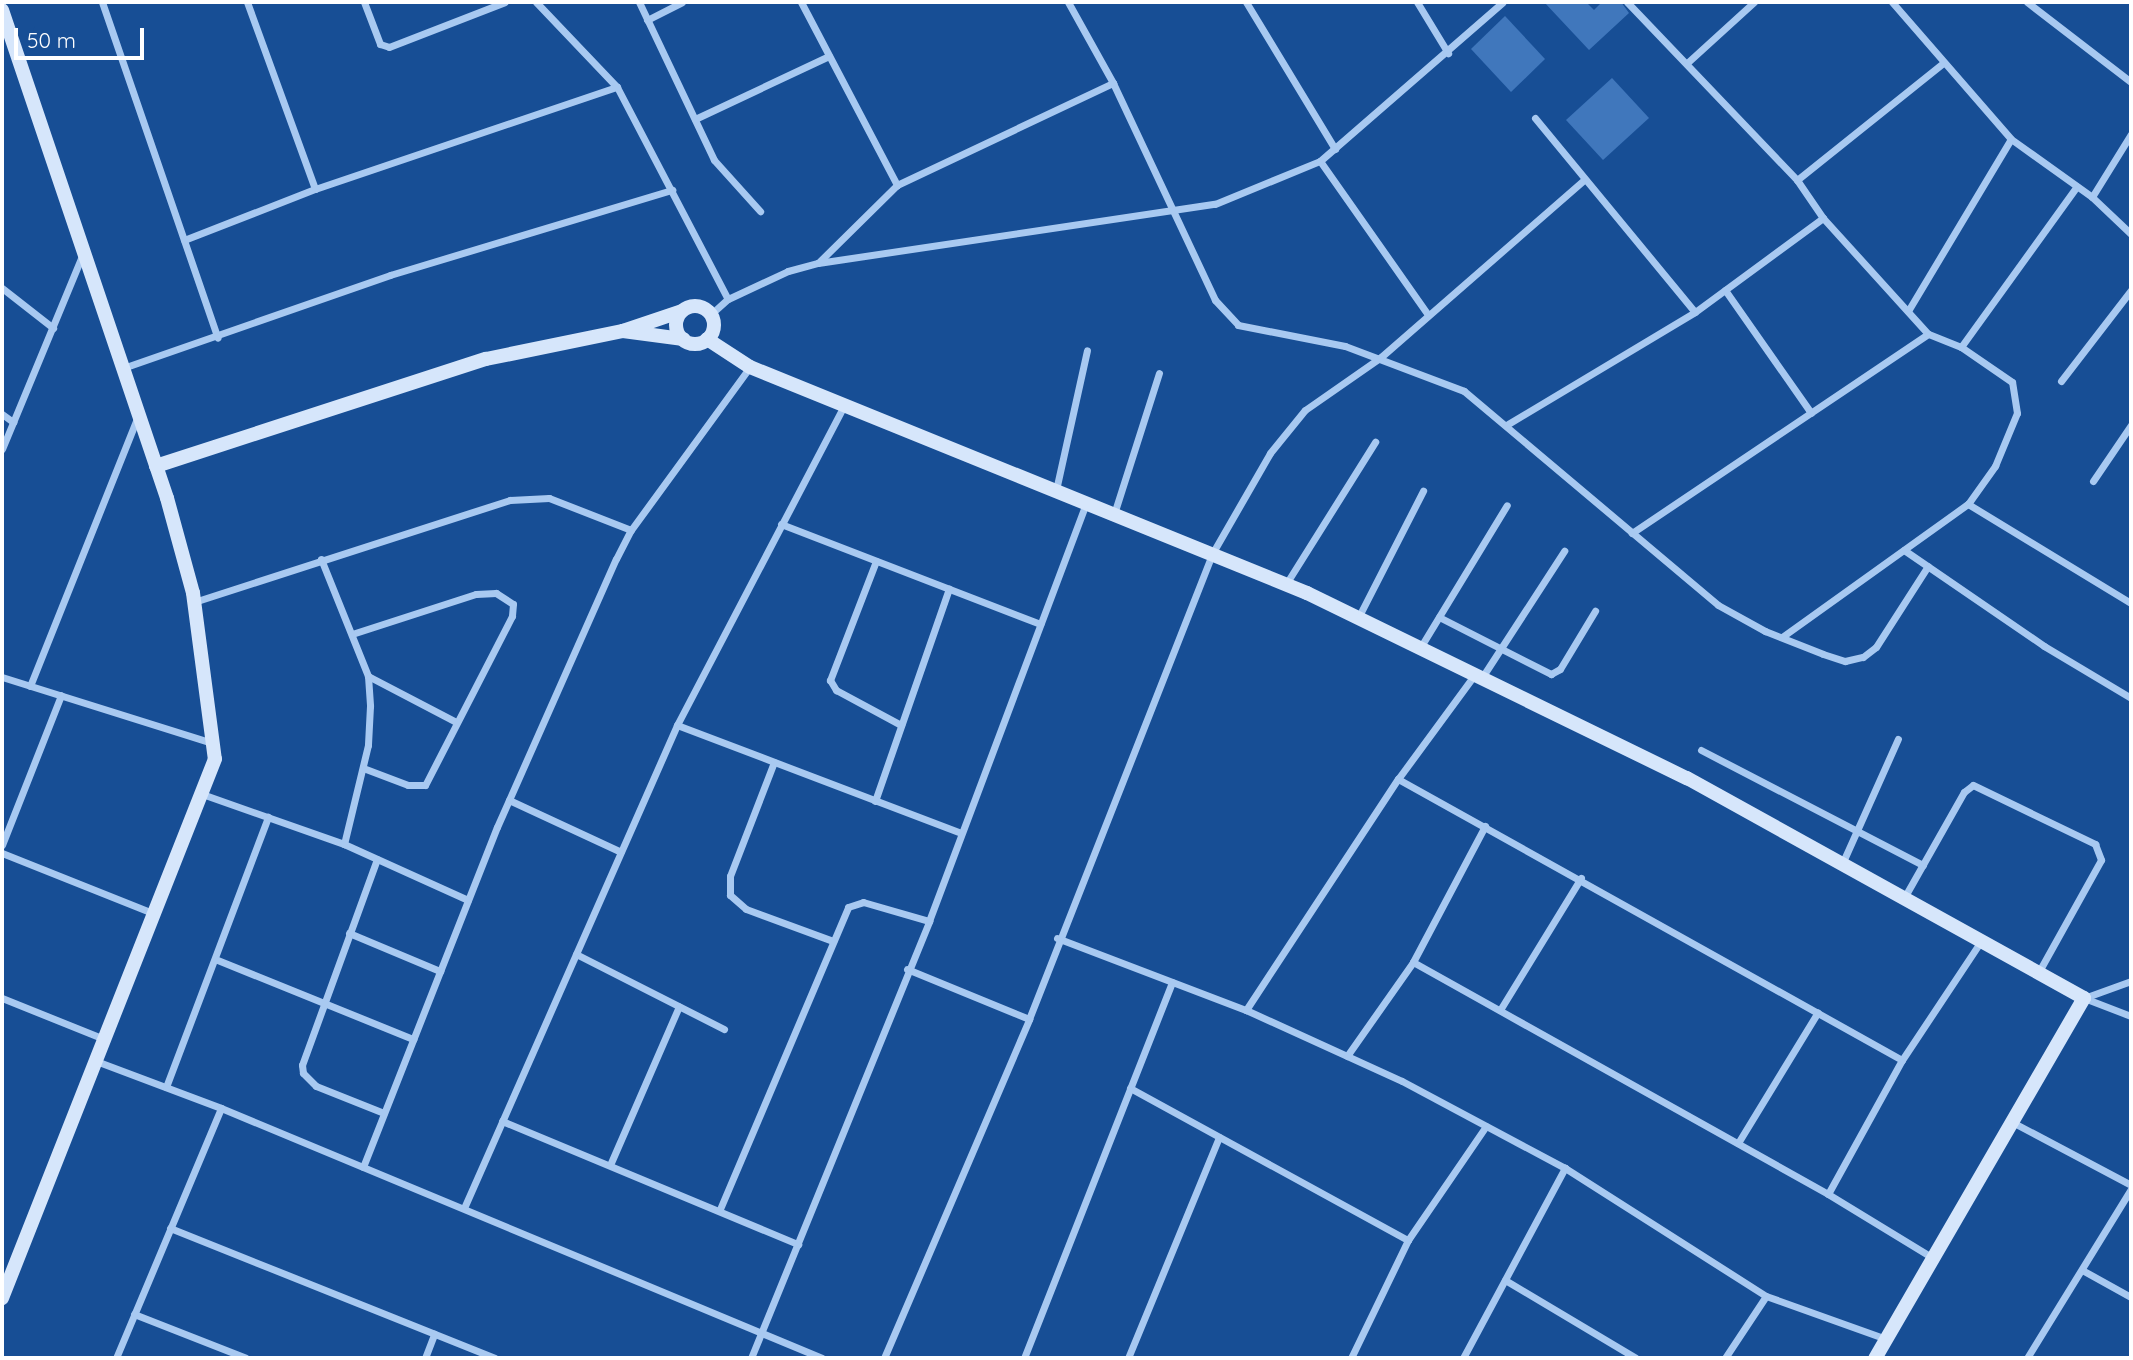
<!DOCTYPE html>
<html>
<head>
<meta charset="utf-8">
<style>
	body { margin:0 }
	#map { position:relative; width:2133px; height:1360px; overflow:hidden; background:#174e95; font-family:Quicksand,sans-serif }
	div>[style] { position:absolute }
	.building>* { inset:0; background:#4077bc }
	.street>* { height:7px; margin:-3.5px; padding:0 3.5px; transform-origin:3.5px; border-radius:3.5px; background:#a8c9f1 }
	.secondary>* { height:14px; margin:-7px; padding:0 7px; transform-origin:7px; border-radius:7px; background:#d6e6fb }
	.secondary>.ring { margin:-7px; padding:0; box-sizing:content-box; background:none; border:14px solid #d6e6fb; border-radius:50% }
	span { translate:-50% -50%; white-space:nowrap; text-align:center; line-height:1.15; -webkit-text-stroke:5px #174e95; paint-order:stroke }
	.frame { position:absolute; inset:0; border:4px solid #fff; pointer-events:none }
	.scale { position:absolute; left:14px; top:28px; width:130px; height:32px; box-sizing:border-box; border:4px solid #fff; border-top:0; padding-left:9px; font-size:21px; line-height:24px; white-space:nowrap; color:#fff; -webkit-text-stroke:5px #174e95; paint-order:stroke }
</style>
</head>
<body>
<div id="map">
	<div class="building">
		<div style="clip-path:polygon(1544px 2px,1586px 2px,1594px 10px,1602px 2px,1621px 2px,1629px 13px,1589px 50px)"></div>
		<div style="clip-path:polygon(1505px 16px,1545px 59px,1511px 92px,1471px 49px)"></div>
		<div style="clip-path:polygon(1612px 78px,1649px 118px,1603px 160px,1566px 120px)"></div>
	</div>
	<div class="street">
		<div style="left:102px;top:2px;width:355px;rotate:71deg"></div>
		<div style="left:247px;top:2px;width:199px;rotate:70deg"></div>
		<div style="left:364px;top:2px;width:45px;rotate:69.1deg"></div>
		<div style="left:380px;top:44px;width:9px;rotate:18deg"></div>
		<div style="left:389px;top:47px;width:124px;rotate:-21.2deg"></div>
		<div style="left:536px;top:2px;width:117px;rotate:46.4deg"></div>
		<div style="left:617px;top:87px;width:239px;rotate:62.4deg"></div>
		<div style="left:639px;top:2px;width:175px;rotate:64.6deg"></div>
		<div style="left:714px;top:160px;width:69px;rotate:48deg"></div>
		<div style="left:801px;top:2px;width:207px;rotate:62.3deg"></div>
		<div style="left:1068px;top:2px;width:93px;rotate:60.9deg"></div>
		<div style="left:1113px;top:83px;width:240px;rotate:64.8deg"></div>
		<div style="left:1215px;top:300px;width:34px;rotate:47deg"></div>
		<div style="left:1238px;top:325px;width:109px;rotate:11.1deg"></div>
		<div style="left:1345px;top:346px;width:127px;rotate:20.7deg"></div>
		<div style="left:1464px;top:391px;width:332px;rotate:40.1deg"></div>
		<div style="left:1718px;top:605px;width:54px;rotate:29deg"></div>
		<div style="left:1765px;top:631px;width:62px;rotate:21.6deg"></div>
		<div style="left:1823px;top:654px;width:23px;rotate:18deg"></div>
		<div style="left:1845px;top:661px;width:18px;rotate:-13deg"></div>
		<div style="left:1863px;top:657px;width:16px;rotate:-38deg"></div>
		<div style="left:1876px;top:647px;width:96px;rotate:-57.3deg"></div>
		<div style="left:1246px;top:2px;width:172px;rotate:58.8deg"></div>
		<div style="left:1417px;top:2px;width:60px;rotate:58.7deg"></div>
		<div style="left:1627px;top:2px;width:246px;rotate:46.3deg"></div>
		<div style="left:1797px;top:180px;width:46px;rotate:55.6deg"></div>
		<div style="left:1823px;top:218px;width:156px;rotate:47.8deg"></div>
		<div style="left:1928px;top:334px;width:357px;rotate:146.1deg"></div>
		<div style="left:1892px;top:2px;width:181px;rotate:49deg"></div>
		<div style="left:2011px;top:139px;width:100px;rotate:35.6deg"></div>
		<div style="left:2092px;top:197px;width:54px;rotate:43.5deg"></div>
		<div style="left:2027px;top:2px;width:131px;rotate:37.6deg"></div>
		<div style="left:647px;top:20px;width:39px;rotate:-27deg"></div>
		<div style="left:1687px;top:63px;width:91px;rotate:-42.3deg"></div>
		<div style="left:1535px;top:118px;width:251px;rotate:50.5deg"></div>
		<div style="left:695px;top:119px;width:148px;rotate:-25.2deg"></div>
		<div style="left:1320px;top:161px;width:186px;rotate:54.9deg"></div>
		<div style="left:1797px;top:180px;width:186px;rotate:-38.7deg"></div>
		<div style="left:2092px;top:197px;width:74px;rotate:-58.2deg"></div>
		<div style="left:184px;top:240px;width:141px;rotate:-21.3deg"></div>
		<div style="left:315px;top:189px;width:319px;rotate:-18.7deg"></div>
		<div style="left:819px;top:262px;width:110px;rotate:-44.6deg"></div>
		<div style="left:897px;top:185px;width:239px;rotate:-25.3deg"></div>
		<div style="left:2px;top:288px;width:65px;rotate:38.1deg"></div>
		<div style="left:1725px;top:290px;width:150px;rotate:55deg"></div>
		<div style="left:1908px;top:311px;width:200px;rotate:-59.1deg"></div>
		<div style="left:710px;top:315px;width:24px;rotate:-42deg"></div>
		<div style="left:728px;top:299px;width:66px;rotate:-25deg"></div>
		<div style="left:788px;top:271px;width:31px;rotate:-15deg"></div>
		<div style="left:818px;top:263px;width:401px;rotate:-8.5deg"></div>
		<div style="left:1215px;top:204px;width:113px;rotate:-22.3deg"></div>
		<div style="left:1320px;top:161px;width:242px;rotate:-41deg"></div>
		<div style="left:1961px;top:347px;width:198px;rotate:-54.2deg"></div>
		<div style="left:123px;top:368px;width:283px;rotate:-19.2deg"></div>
		<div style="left:390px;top:275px;width:295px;rotate:-16.8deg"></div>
		<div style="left:2061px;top:381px;width:115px;rotate:-52.4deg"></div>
		<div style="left:2px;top:414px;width:14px;rotate:36deg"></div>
		<div style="left:1508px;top:424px;width:218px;rotate:-30.9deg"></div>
		<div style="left:1695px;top:312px;width:159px;rotate:-36.3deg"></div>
		<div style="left:2px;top:449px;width:209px;rotate:-67.5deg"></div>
		<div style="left:2093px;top:481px;width:68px;rotate:-55.8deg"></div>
		<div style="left:1056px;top:490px;width:143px;rotate:-77.5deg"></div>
		<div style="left:1968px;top:504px;width:191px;rotate:31.3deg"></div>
		<div style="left:1114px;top:514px;width:148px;rotate:-72.3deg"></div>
		<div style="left:781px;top:524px;width:278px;rotate:21.1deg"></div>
		<div style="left:1904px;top:550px;width:170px;rotate:34.4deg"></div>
		<div style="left:2044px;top:646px;width:101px;rotate:30.9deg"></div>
		<div style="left:321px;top:559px;width:126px;rotate:68.1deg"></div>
		<div style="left:368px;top:676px;width:30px;rotate:86deg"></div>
		<div style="left:370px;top:706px;width:39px;rotate:93deg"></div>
		<div style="left:368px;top:745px;width:102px;rotate:103.6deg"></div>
		<div style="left:876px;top:561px;width:128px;rotate:111.1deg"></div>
		<div style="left:830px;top:680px;width:12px;rotate:59deg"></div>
		<div style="left:836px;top:690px;width:74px;rotate:28.3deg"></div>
		<div style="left:1286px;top:584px;width:168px;rotate:-57.9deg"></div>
		<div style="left:194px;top:602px;width:332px;rotate:-17.9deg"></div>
		<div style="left:510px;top:500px;width:39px;rotate:-3deg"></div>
		<div style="left:549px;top:498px;width:88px;rotate:21.3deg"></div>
		<div style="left:1439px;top:617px;width:126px;rotate:27deg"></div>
		<div style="left:1551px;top:674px;width:10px;rotate:-29deg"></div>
		<div style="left:1560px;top:669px;width:68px;rotate:-58.9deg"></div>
		<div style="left:1358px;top:618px;width:143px;rotate:-62.9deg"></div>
		<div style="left:352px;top:634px;width:130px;rotate:-17.9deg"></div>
		<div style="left:476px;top:594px;width:20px;rotate:-3deg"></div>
		<div style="left:496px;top:593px;width:20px;rotate:33deg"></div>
		<div style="left:513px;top:604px;width:12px;rotate:95deg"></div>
		<div style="left:512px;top:616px;width:190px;rotate:117.2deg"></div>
		<div style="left:425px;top:785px;width:17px;rotate:180deg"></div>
		<div style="left:408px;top:785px;width:48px;rotate:-159.3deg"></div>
		<div style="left:1782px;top:637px;width:229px;rotate:-35.6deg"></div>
		<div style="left:1968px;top:504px;width:47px;rotate:-54.6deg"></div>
		<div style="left:1995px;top:466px;width:57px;rotate:-67.5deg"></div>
		<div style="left:2017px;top:413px;width:31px;rotate:-99deg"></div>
		<div style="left:2012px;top:382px;width:62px;rotate:-145.5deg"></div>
		<div style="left:1961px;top:347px;width:35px;rotate:-158deg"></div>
		<div style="left:1420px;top:648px;width:167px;rotate:-58.7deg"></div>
		<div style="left:368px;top:676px;width:97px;rotate:27.6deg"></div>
		<div style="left:2px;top:677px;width:220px;rotate:17.4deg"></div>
		<div style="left:1481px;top:679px;width:153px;rotate:-57deg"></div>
		<div style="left:30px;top:686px;width:289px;rotate:-68.2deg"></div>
		<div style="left:677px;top:725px;width:304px;rotate:20.8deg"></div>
		<div style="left:1701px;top:750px;width:250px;rotate:27.4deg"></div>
		<div style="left:774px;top:762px;width:122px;rotate:111.1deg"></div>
		<div style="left:730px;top:876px;width:19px;rotate:90deg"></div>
		<div style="left:730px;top:895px;width:21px;rotate:41deg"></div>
		<div style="left:746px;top:909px;width:93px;rotate:20.2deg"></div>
		<div style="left:1398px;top:779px;width:577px;rotate:29.14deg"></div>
		<div style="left:202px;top:794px;width:151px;rotate:19.4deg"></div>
		<div style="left:344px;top:844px;width:136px;rotate:24.3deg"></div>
		<div style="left:509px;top:800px;width:123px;rotate:24.9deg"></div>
		<div style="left:875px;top:801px;width:225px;rotate:-70.8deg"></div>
		<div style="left:2px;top:845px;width:161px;rotate:-68.5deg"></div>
		<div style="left:2px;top:853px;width:162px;rotate:21.7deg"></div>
		<div style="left:377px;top:859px;width:219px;rotate:110deg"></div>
		<div style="left:302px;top:1065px;width:8px;rotate:83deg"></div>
		<div style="left:303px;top:1073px;width:18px;rotate:45deg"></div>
		<div style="left:316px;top:1086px;width:73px;rotate:21.7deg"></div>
		<div style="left:1842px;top:864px;width:137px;rotate:-65.9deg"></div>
		<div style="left:1904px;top:898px;width:122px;rotate:-60.5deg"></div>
		<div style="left:1964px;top:792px;width:11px;rotate:-38deg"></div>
		<div style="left:1973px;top:785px;width:136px;rotate:25.8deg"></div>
		<div style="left:2095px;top:844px;width:17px;rotate:69deg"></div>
		<div style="left:2101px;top:860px;width:129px;rotate:119.1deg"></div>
		<div style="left:349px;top:933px;width:99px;rotate:22.7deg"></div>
		<div style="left:1057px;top:938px;width:202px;rotate:20.9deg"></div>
		<div style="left:1246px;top:1010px;width:171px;rotate:24.5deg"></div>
		<div style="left:1402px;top:1081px;width:185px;rotate:28.1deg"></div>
		<div style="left:1565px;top:1168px;width:238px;rotate:32.5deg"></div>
		<div style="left:1766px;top:1296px;width:127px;rotate:19.7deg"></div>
		<div style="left:576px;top:954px;width:166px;rotate:26.9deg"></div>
		<div style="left:215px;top:959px;width:214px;rotate:22deg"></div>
		<div style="left:1413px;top:962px;width:475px;rotate:29.2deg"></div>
		<div style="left:1828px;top:1194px;width:123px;rotate:31.4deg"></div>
		<div style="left:907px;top:969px;width:132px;rotate:22.3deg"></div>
		<div style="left:2px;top:998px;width:110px;rotate:21.9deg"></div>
		<div style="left:2084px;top:998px;width:50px;rotate:21deg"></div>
		<div style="left:2084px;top:998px;width:50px;rotate:-19.9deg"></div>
		<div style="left:1246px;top:1010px;width:277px;rotate:-56.7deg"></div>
		<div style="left:1398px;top:779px;width:127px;rotate:-53.7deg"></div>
		<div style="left:1500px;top:1010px;width:155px;rotate:-58.5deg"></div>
		<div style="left:1347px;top:1056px;width:115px;rotate:-54.9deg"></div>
		<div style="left:1413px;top:962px;width:154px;rotate:-62.1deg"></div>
		<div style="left:96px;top:1061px;width:134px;rotate:20.6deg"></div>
		<div style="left:166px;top:1087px;width:289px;rotate:-69.3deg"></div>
		<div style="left:1130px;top:1088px;width:317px;rotate:28.7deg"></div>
		<div style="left:502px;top:1121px;width:321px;rotate:22.6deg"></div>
		<div style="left:2012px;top:1122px;width:135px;rotate:27.9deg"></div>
		<div style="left:1738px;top:1143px;width:153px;rotate:-58.6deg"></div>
		<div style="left:610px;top:1165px;width:173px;rotate:-66.5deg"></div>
		<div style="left:363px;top:1167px;width:365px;rotate:-68.5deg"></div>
		<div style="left:497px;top:827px;width:293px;rotate:-66.1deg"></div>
		<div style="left:616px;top:559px;width:33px;rotate:-63deg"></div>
		<div style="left:631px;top:530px;width:202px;rotate:-53.9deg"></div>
		<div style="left:1828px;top:1194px;width:153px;rotate:-61.1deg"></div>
		<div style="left:1902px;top:1060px;width:143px;rotate:-56.4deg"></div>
		<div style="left:464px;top:1208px;width:528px;rotate:-66.2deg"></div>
		<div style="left:677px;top:725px;width:361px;rotate:-62.4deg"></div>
		<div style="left:720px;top:1209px;width:328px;rotate:-67deg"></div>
		<div style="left:848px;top:907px;width:16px;rotate:-18deg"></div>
		<div style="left:863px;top:902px;width:69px;rotate:16.1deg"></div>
		<div style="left:170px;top:1228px;width:350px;rotate:21.8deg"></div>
		<div style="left:2082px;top:1270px;width:56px;rotate:28.9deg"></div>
		<div style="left:1505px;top:1280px;width:152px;rotate:30.8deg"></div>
		<div style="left:134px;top:1314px;width:120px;rotate:21.4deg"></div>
		<div style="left:116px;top:1358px;width:271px;rotate:-67.2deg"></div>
		<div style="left:221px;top:1108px;width:651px;rotate:22.59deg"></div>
		<div style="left:425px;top:1358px;width:26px;rotate:-69deg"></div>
		<div style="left:751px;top:1358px;width:472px;rotate:-67.8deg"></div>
		<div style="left:929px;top:921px;width:447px;rotate:-69.4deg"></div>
		<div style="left:884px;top:1358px;width:369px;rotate:-66.8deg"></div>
		<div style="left:1029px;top:1019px;width:500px;rotate:-68.5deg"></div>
		<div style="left:1212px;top:554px;width:116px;rotate:-60.1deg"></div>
		<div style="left:1270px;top:453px;width:55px;rotate:-50.9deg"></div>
		<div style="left:1305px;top:410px;width:93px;rotate:-34.9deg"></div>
		<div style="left:1381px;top:357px;width:269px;rotate:-41.1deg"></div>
		<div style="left:1024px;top:1358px;width:404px;rotate:-68.5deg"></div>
		<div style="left:1128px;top:1358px;width:239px;rotate:-67.6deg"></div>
		<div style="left:1351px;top:1358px;width:131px;rotate:-64.2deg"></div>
		<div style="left:1408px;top:1240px;width:138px;rotate:-55.6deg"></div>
		<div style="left:1463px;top:1358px;width:216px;rotate:-61.8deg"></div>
		<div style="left:1725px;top:1358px;width:74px;rotate:-56.5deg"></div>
		<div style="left:2027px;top:1358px;width:198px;rotate:-58.4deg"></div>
	</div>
	<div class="secondary">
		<div style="left:2px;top:10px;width:515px;rotate:71.32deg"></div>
		<div style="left:167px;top:498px;width:98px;rotate:74.7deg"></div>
		<div style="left:193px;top:593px;width:167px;rotate:82.5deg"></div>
		<div style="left:215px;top:759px;width:580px;rotate:111.56deg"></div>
		<div class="ring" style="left:676px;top:306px;width:24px;height:24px"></div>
		<div style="left:623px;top:331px;width:61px;rotate:7.6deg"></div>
		<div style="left:707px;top:339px;width:51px;rotate:33.1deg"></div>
		<div style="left:750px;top:367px;width:601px;rotate:22.08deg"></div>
		<div style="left:1307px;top:593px;width:423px;rotate:26deg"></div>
		<div style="left:1687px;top:778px;width:454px;rotate:29deg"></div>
		<div style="left:2084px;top:998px;width:416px;rotate:120.1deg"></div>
		<div style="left:156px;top:466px;width:347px;rotate:-18deg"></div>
		<div style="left:486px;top:359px;width:140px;rotate:-11.6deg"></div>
		<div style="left:623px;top:331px;width:62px;rotate:-18.7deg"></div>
	</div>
	<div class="frame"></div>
	<div class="scale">50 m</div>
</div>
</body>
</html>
